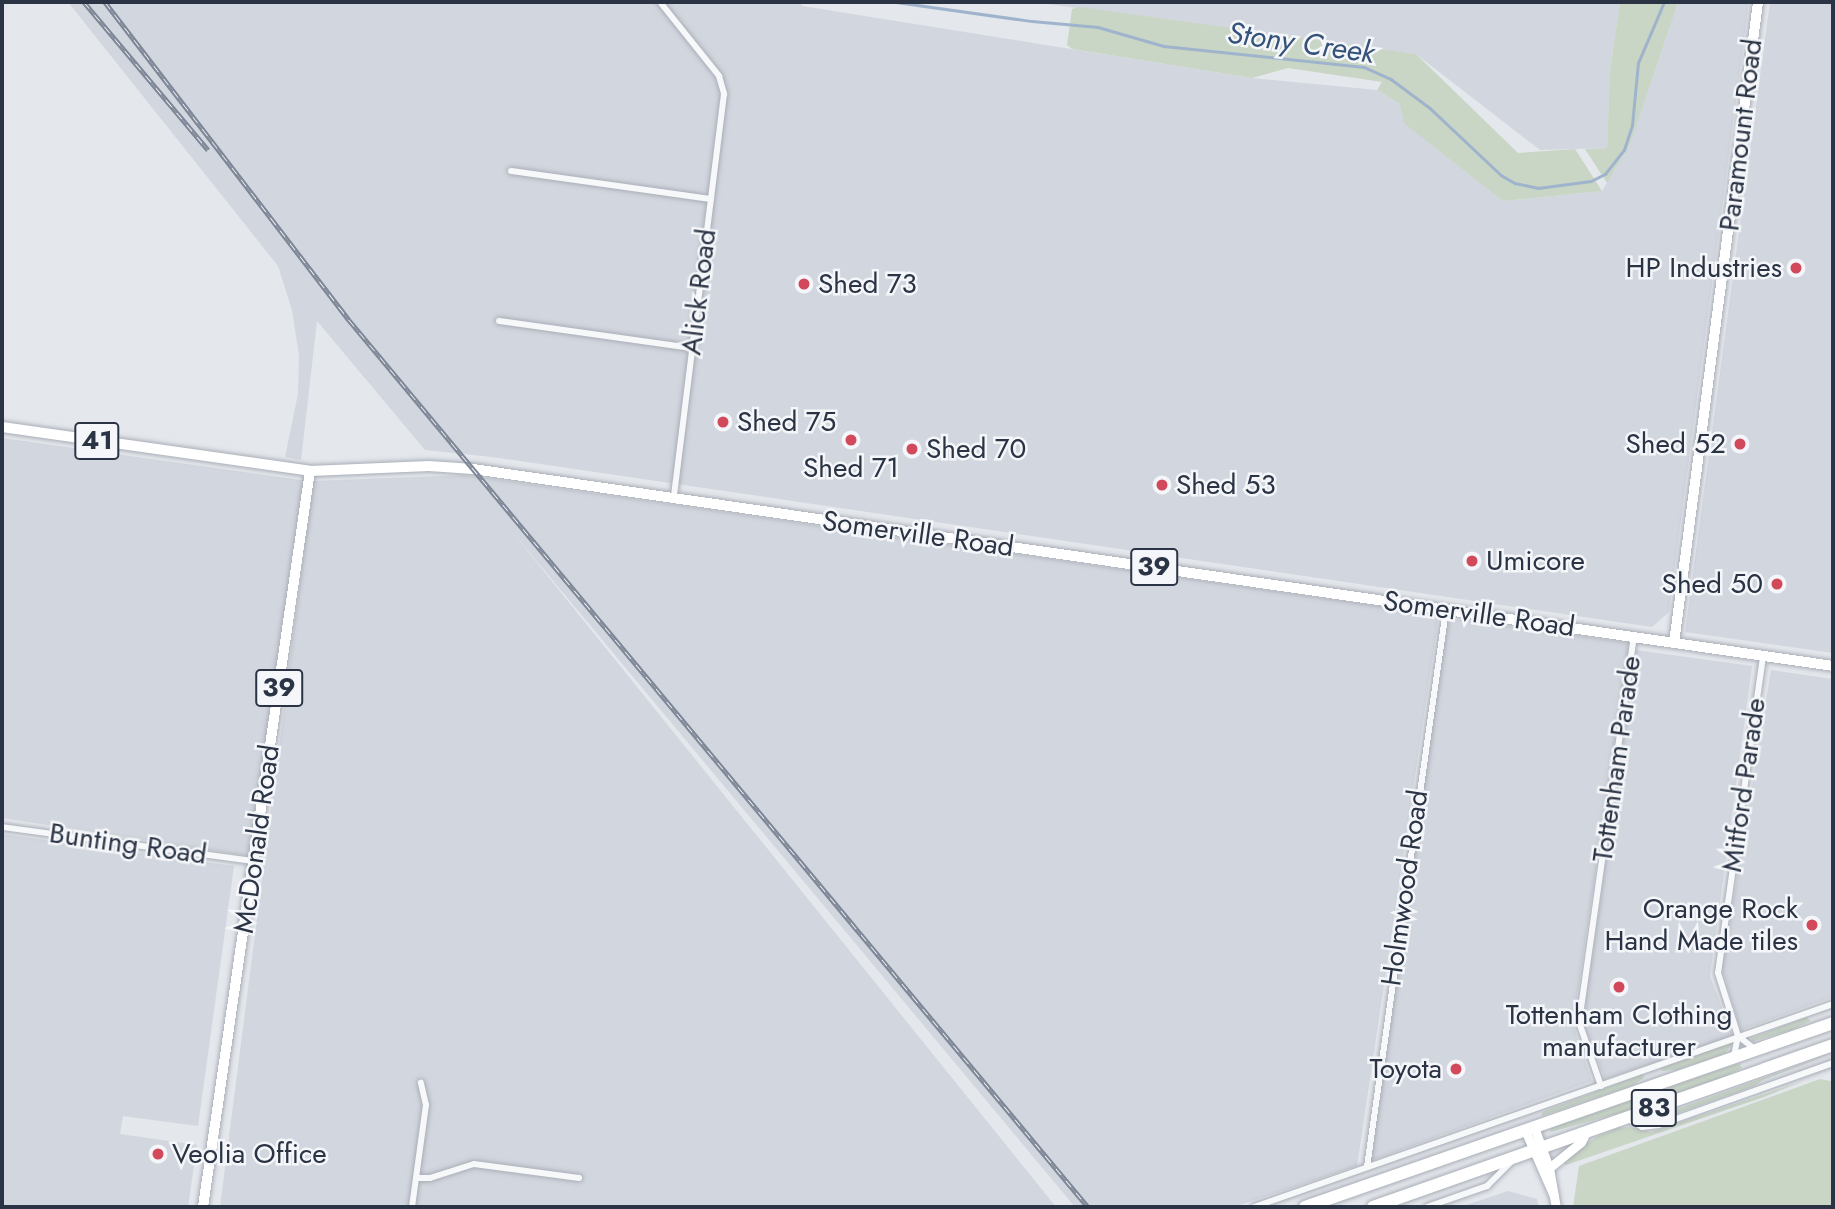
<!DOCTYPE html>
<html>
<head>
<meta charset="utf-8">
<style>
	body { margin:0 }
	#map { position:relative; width:1835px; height:1209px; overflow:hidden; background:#e4e7ec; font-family:Jost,sans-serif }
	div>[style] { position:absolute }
	.built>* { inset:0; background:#d2d6de }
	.green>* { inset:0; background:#c9d6c5 }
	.stream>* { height:2.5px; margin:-1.25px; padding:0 1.25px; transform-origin:1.25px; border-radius:1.25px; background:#9fb4cc }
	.roads { filter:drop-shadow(0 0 2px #a9aeb7) drop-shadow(0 0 2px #a9aeb7) }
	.street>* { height:6px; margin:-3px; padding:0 3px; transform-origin:3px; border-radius:3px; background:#f7f8fa }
	.secondary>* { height:9px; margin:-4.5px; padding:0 4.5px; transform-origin:4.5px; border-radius:4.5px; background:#fff }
	.primary>* { height:10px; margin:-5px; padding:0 5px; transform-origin:5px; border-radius:5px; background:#fff }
	.highway>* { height:12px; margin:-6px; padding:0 6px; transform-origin:6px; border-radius:6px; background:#fff }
	.rail>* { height:5px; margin-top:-2.5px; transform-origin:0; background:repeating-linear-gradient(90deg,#f4f6f9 0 8px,#7d8696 0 16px); box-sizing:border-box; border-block:2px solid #7d8696 }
	.dots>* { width:19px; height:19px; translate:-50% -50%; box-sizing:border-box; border:4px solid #f4f6f9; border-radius:50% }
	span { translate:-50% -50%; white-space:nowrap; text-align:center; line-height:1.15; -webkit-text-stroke:5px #f4f6f9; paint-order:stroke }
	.shield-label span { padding:2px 5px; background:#f4f6f9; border:2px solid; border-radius:5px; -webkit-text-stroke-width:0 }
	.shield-label { font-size:26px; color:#2b3445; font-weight:700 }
	.street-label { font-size:28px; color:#2b3445 }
	.poi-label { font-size:28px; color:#2b3445 }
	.right { translate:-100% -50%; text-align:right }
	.left { translate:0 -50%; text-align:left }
	.water-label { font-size:30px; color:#34527a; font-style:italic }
	.frame { position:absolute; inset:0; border:4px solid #2b3445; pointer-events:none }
</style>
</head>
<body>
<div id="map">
	<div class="built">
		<div style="clip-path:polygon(68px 2px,801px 2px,802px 6px,1252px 78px,1377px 90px,1400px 104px,1503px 201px,1602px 191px,1630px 144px,1673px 8px,1681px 2px,1749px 2px,1669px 612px,1652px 627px,492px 457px,425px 450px,317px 321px,301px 460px,285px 457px,298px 394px,299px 356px,292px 310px,278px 266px)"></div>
		<div style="clip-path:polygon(1033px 2px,1620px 2px,1610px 70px,1607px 148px,1540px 150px,1416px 54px)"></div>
		<div style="clip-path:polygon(1770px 2px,1833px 2px,1833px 653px,1685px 632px)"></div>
		<div style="clip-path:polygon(2px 438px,308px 481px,255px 857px,2px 818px)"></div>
		<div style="clip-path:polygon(465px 475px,1439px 615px,1357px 1166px,1234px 1207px,1075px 1207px,509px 528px,1056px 1207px,220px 1207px,313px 481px)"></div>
		<div style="clip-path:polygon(1447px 618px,1629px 643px,1573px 1024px,1592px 1081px,1370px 1161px)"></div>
		<div style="clip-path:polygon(1636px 650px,1752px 666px,1710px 976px,1733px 1037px,1605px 1079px,1583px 1022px)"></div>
		<div style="clip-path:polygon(1771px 670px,1833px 679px,1833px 997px,1741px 1030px,1722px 970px)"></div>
		<div style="clip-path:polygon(2px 834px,234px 866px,198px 1126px,123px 1116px,120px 1134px,197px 1145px,188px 1207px,2px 1207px)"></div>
		<div style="clip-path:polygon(1508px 1191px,1537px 1199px,1539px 1207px,1460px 1207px)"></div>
	</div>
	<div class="green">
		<div style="clip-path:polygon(1620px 2px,1678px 2px,1630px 144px,1607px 183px,1585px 149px,1607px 148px,1610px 70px)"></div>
		<div style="clip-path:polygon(1080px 7px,1416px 54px,1518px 153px,1575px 149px,1602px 191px,1503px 201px,1404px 123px,1400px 104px,1377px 90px,1382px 82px,1288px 68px,1252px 78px,1072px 49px,1067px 45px,1072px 9px)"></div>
		<div style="clip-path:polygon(1807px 1017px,1810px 1021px,1791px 1030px,1751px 1042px,1752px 1038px)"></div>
		<div style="clip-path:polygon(1732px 1042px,1726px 1053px,1710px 1059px,1676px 1070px,1662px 1071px,1660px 1068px)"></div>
		<div style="clip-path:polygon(1833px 1053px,1763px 1080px,1755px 1086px,1650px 1123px,1639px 1123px)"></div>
		<div style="clip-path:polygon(1739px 1063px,1742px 1068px,1723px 1077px,1623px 1112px,1551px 1132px,1550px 1129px,1554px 1127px)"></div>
		<div style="clip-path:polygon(1643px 1074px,1644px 1078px,1631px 1086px,1542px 1116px,1541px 1113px,1547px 1110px)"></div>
		<div style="clip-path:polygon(1833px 1077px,1833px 1207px,1573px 1207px,1579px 1166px,1820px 1079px,1831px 1081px)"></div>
		<div style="clip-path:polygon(1803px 1081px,1764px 1097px,1566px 1165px,1562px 1161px,1596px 1137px,1618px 1128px,1630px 1127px,1651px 1132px)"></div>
	</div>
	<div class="stream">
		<div style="left:896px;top:2px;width:137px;rotate:8deg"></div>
		<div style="left:1032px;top:21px;width:66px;rotate:5.2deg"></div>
		<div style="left:1098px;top:27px;width:69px;rotate:16.1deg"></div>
		<div style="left:1164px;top:46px;width:201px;rotate:6deg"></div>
		<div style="left:1364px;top:67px;width:30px;rotate:24deg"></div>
		<div style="left:1391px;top:79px;width:49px;rotate:36.6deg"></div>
		<div style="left:1430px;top:108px;width:98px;rotate:43.3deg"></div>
		<div style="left:1501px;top:175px;width:16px;rotate:30deg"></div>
		<div style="left:1515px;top:183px;width:24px;rotate:12deg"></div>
		<div style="left:1538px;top:188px;width:53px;rotate:-7.5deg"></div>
		<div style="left:1591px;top:181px;width:16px;rotate:-27deg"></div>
		<div style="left:1605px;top:174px;width:31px;rotate:-52deg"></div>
		<div style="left:1624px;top:150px;width:26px;rotate:-72deg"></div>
		<div style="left:1632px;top:125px;width:62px;rotate:-84.5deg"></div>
		<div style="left:1638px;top:63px;width:66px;rotate:-66.9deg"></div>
	</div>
	<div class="roads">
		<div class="street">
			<div style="left:660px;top:2px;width:95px;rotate:51.4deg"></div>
			<div style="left:719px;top:76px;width:19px;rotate:74deg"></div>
			<div style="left:724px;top:94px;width:407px;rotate:97.1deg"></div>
			<div style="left:511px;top:171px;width:202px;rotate:8deg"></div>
			<div style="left:499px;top:321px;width:195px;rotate:8deg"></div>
			<div style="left:2px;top:827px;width:254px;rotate:7.7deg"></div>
			<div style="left:1738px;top:1036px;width:23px;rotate:38deg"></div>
			<div style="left:1734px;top:1056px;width:20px;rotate:-79deg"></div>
			<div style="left:1738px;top:1036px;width:66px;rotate:-107.6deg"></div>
			<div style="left:1718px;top:973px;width:320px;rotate:-81.9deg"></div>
			<div style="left:1601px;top:1086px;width:68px;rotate:-109deg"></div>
			<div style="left:1579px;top:1022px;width:389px;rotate:-81.9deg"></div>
			<div style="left:1626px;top:1118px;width:18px;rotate:29deg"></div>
			<div style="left:1642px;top:1127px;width:17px;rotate:-7deg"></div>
			<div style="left:1659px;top:1125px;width:185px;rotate:-19.6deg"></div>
			<div style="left:1367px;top:1167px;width:563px;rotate:-81.93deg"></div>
			<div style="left:416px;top:1178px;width:14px"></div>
			<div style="left:430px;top:1178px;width:46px;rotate:-17.7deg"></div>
			<div style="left:474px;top:1164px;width:106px;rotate:7.6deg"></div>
			<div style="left:412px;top:1207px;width:103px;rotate:-82.2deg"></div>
			<div style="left:426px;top:1105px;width:23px;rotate:-103deg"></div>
			<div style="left:1254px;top:1207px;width:614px;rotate:-19.32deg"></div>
			<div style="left:1427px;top:1207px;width:64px;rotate:-19.3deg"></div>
			<div style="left:1487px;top:1186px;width:35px;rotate:-45deg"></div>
		</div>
		<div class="secondary">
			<div style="left:1534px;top:1127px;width:44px;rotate:69.9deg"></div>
			<div style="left:1549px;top:1168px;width:40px;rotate:80deg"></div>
			<div style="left:1525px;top:1130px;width:72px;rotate:66.3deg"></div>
			<div style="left:1549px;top:1168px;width:41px;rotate:-39.1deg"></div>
			<div style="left:1581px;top:1142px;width:11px;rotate:-63deg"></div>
		</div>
		<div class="primary">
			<div style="left:2px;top:427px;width:311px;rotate:8.1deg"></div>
			<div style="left:310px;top:471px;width:119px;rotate:-2.4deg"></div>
			<div style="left:429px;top:466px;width:44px;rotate:3.9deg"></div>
			<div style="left:473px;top:469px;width:1374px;rotate:8.24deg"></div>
			<div style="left:1674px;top:643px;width:646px;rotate:-82.53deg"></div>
			<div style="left:203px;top:1207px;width:744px;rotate:-81.73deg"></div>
		</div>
		<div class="highway">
			<div style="left:1305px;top:1207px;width:559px;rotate:-19.21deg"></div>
			<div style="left:1373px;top:1207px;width:488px;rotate:-19.4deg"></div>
		</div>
	</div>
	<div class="rail">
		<div style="left:84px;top:2px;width:193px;rotate:50deg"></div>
		<div style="left:105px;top:2px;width:401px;rotate:52.5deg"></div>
		<div style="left:349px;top:320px;width:1155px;rotate:50.2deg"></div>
	</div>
	<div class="dots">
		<div style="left:1796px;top:268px;background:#d1495b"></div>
		<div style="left:804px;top:284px;background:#d1495b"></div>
		<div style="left:723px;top:422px;background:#d1495b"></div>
		<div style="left:851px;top:440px;background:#d1495b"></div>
		<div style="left:1740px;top:444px;background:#d1495b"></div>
		<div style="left:912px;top:449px;background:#d1495b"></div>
		<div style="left:1162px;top:485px;background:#d1495b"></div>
		<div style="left:1472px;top:561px;background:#d1495b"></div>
		<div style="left:1777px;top:584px;background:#d1495b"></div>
		<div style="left:1812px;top:925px;background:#d1495b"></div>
		<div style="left:1619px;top:987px;background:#d1495b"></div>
		<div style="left:1456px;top:1069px;background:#d1495b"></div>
		<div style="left:158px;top:1154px;background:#d1495b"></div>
	</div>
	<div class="shield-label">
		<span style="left:97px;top:441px">41</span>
		<span style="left:1154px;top:567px">39</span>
		<span style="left:279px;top:688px">39</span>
		<span style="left:1654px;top:1108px">83</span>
	</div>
	<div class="street-label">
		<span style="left:1741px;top:135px;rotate:-83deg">Paramount Road</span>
		<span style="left:699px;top:292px;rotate:-83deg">Alick Road</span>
		<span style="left:918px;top:534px;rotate:8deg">Somerville Road</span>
		<span style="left:1479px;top:614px;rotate:8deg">Somerville Road</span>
		<span style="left:1617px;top:759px;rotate:-82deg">Tottenham Parade</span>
		<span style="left:1744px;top:785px;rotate:-82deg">Mitford Parade</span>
		<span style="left:257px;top:839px;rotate:-82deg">McDonald Road</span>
		<span style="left:128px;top:844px;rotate:8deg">Bunting Road</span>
		<span style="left:1405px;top:888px;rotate:-82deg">Holmwood Road</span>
	</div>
	<div class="poi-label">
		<span class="right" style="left:1782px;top:268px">HP Industries</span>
		<span class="left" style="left:818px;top:284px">Shed 73</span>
		<span class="left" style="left:737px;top:422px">Shed 75</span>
		<span class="right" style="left:1726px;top:444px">Shed 52</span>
		<span class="left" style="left:926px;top:449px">Shed 70</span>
		<span style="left:851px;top:468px">Shed 71</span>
		<span class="left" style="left:1176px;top:485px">Shed 53</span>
		<span class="left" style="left:1486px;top:561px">Umicore</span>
		<span class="right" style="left:1763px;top:584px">Shed 50</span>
		<span class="right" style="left:1798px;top:925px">Orange Rock<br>Hand Made tiles</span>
		<span style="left:1619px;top:1031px">Tottenham Clothing<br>manufacturer</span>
		<span class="right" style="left:1442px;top:1069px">Toyota</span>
		<span class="left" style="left:172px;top:1154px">Veolia Office</span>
	</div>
	<div class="water-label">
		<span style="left:1301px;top:43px;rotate:8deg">Stony Creek</span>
	</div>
	<div class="frame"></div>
</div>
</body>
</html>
